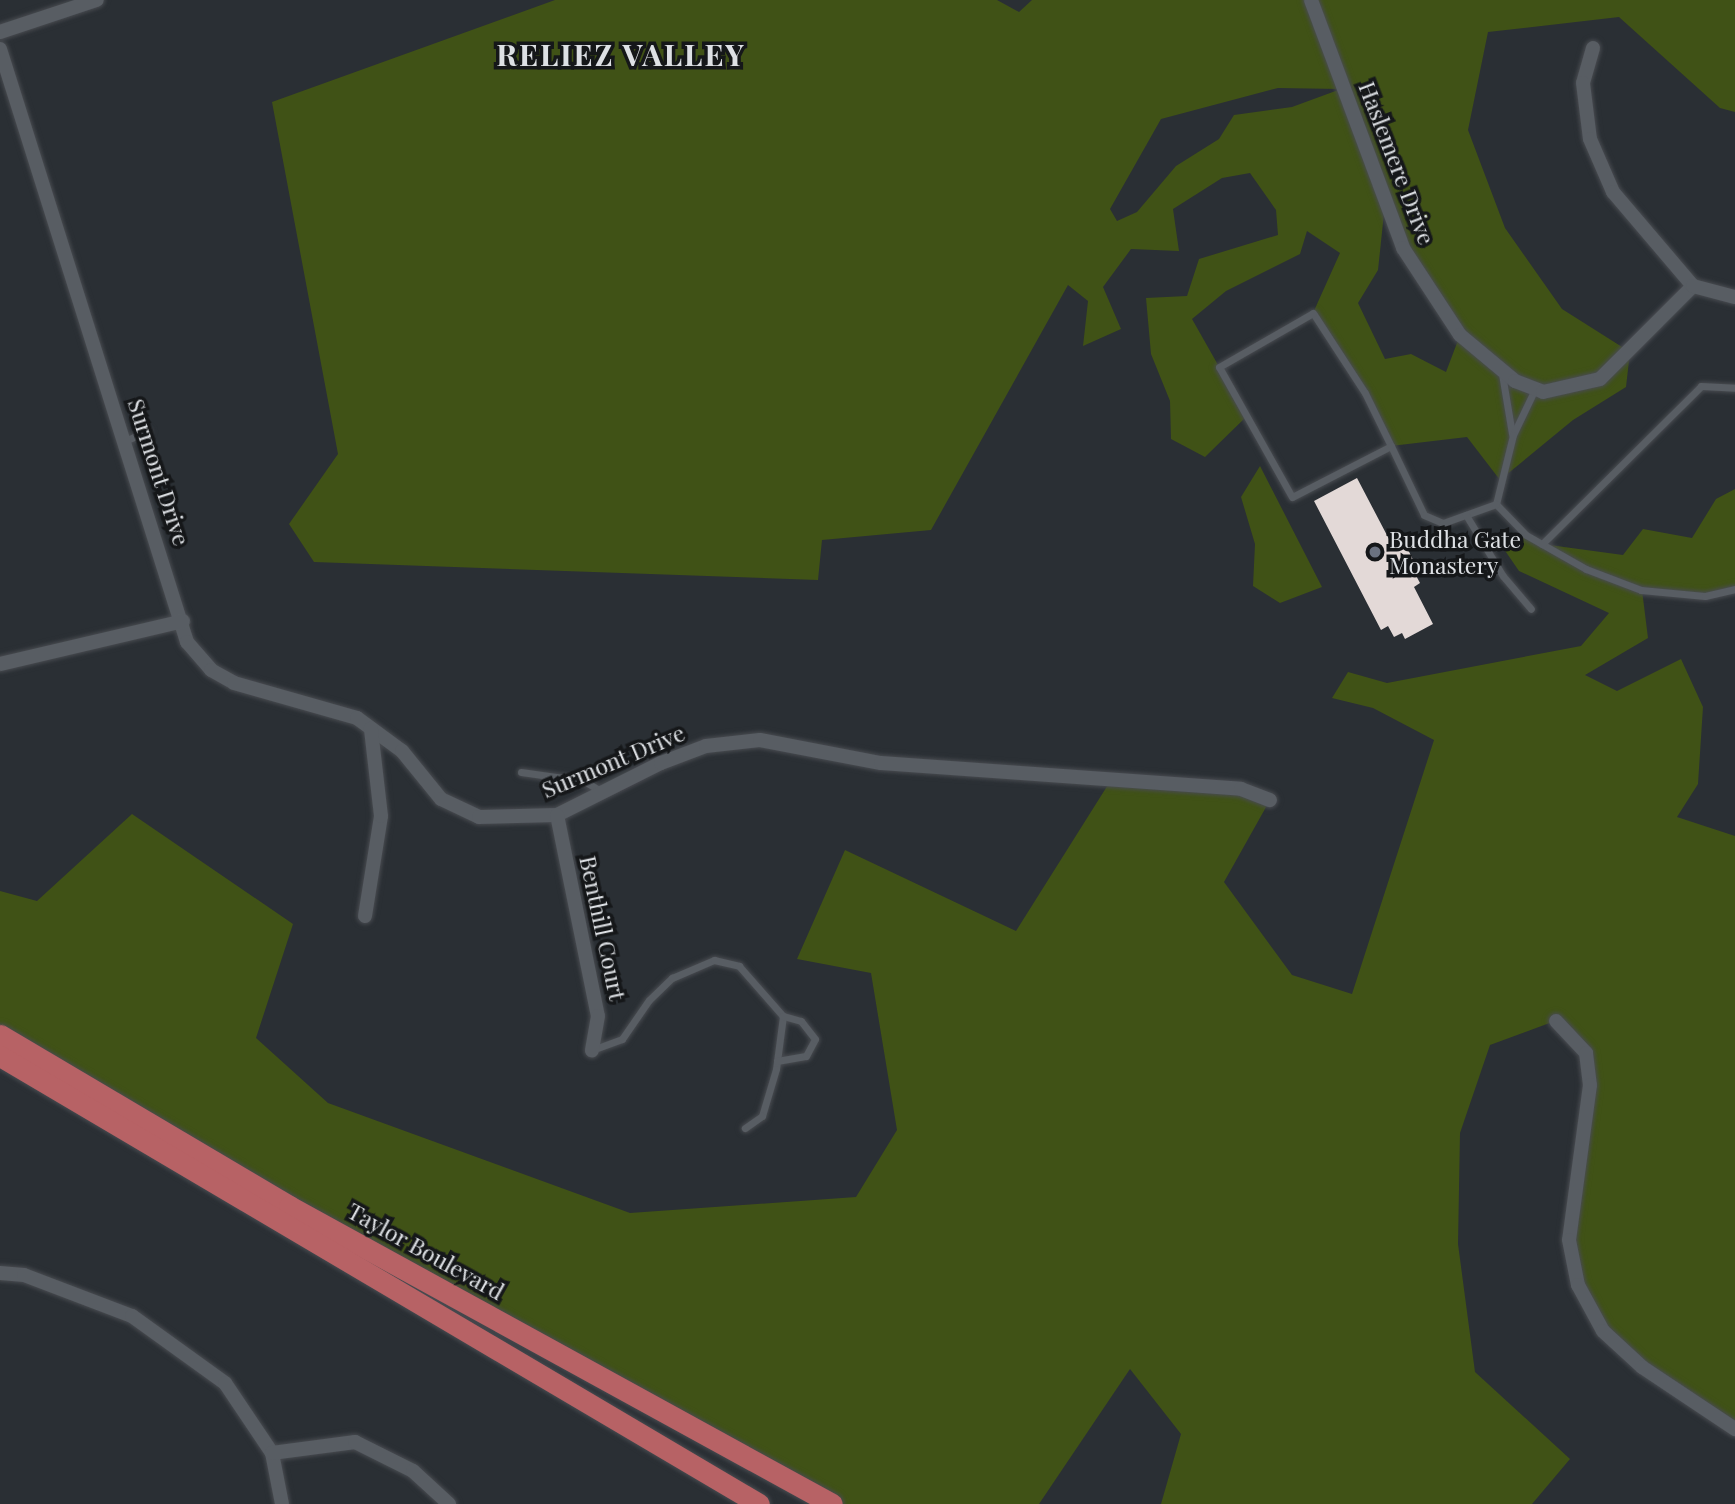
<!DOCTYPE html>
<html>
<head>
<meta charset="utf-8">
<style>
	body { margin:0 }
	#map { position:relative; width:1735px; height:1504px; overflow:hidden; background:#2a2f34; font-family:"Playfair Display",serif }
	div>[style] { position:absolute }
	.green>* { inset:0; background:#405216 }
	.building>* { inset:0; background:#e3d9d7 }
	.roads { filter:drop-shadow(0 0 2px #484b50) drop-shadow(0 0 2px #484b50) }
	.lane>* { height:7px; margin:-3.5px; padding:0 3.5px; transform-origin:3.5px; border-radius:3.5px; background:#585d63 }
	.street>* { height:14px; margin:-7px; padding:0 7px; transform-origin:7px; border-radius:7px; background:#585d63 }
	.primary>* { height:21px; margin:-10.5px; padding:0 10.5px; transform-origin:10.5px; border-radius:10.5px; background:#b76265 }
	.dots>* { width:19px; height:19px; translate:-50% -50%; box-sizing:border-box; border:4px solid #151719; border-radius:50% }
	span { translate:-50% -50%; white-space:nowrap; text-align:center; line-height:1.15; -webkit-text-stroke:7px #151719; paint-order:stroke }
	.street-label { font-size:23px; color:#dde0e4 }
	.poi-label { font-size:23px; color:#dde0e4 }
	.left { translate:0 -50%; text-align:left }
	.district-label { font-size:30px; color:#dde0e4; font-weight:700; letter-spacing:2px }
</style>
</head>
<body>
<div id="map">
	<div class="green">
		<div style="clip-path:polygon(evenodd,555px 0,997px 0,1019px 12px,1032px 0,1735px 0,1735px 112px,1720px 108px,1619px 17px,1488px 32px,1468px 130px,1505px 228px,1562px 309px,1630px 352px,1626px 387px,1573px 420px,1500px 480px,1467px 437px,1391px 446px,1365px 393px,1313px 313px,1340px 253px,1307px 231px,1300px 254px,1226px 291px,1192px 319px,1247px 416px,1205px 457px,1171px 439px,1170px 401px,1151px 354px,1146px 298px,1187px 296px,1199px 259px,1278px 235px,1276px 210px,1250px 173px,1222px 178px,1173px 209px,1179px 251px,1131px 249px,1103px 287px,1121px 329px,1083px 346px,1088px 301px,1068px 285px,931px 530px,822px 540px,818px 580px,314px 562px,289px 524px,338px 454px,272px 102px,555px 0,1278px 88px,1341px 89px,1292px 107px,1234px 115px,1219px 139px,1176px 166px,1137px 212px,1117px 221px,1110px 209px,1161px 119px,1278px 88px,555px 0,1385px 204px,1460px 335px,1446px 372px,1411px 354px,1385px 359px,1358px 303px,1378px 270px,1385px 204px)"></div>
		<div style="clip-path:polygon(1260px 466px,1322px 587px,1280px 603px,1253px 586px,1255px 544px,1241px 497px)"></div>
		<div style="clip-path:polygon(1735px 489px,1735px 589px,1705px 596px,1642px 590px,1648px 638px,1585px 675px,1617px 691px,1681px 659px,1703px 707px,1698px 784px,1677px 817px,1735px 836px,1735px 1429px,1603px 1331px,1578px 1285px,1569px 1240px,1586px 1053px,1555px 1021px,1490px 1045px,1460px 1133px,1458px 1244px,1475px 1372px,1570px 1459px,1532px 1504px,1161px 1504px,1181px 1434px,1130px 1369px,1039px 1504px,832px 1504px,0 1035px,0 891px,37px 901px,132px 814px,293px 924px,256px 1038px,328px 1103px,630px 1213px,856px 1197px,897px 1130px,871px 973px,797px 959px,845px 850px,1016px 931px,1111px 780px,1241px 789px,1270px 800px,1224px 882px,1292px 975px,1352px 994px,1434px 740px,1373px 708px,1332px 698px,1348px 672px,1387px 683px,1581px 646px,1609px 613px,1519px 571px,1497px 539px,1526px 535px,1542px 544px,1623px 555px,1643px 529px,1692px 538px,1716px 499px)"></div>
	</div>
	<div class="building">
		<div style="clip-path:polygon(1357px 478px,1390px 541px,1401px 535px,1415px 564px,1411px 566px,1420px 583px,1414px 587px,1433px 624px,1405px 639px,1402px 633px,1394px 637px,1388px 626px,1381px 630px,1314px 501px)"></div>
	</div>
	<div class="roads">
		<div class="lane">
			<div style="left:1313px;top:313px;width:95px;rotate:57deg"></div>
			<div style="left:1365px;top:393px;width:59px;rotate:63.9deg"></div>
			<div style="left:1391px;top:446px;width:111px;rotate:152.7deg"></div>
			<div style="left:1292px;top:497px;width:149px;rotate:-119.3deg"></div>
			<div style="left:1219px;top:367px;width:108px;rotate:-29.9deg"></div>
			<div style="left:1502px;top:374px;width:61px;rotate:80.5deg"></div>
			<div style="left:1535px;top:389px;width:51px;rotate:115.6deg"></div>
			<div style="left:1513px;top:435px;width:71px;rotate:103.8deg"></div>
			<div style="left:1496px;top:504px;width:43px;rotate:45.9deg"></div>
			<div style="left:1526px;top:535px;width:69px;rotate:29.5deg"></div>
			<div style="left:1586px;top:569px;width:59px;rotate:20.9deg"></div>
			<div style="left:1641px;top:590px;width:64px;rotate:5.4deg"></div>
			<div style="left:1705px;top:596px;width:31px;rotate:-13deg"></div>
			<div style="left:125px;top:441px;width:24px;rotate:-24deg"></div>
			<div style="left:1391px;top:446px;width:76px;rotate:64.4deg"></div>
			<div style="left:1424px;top:515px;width:21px;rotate:23deg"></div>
			<div style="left:1443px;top:523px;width:56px;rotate:-19.7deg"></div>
			<div style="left:1466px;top:515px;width:71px;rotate:58.8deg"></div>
			<div style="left:1503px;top:576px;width:43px;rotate:49.7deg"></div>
			<div style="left:1542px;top:544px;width:224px;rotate:-44.8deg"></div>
			<div style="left:1701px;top:386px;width:34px;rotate:3deg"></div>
			<div style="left:521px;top:772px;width:64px;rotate:8.1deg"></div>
			<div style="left:584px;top:781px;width:21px;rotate:31deg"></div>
			<div style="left:592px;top:1050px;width:32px;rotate:-20deg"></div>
			<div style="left:622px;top:1039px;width:47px;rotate:-55.3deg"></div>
			<div style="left:649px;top:1000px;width:32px;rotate:-44deg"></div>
			<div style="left:672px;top:978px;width:46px;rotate:-23.2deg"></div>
			<div style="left:714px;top:960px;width:26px;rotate:13deg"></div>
			<div style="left:739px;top:966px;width:67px;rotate:48.7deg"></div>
			<div style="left:783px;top:1016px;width:53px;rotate:97.5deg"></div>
			<div style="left:776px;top:1069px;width:49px;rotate:106.6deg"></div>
			<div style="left:762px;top:1116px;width:21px;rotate:145deg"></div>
			<div style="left:777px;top:1061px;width:29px;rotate:-10deg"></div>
			<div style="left:806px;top:1056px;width:19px;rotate:-62deg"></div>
			<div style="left:815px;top:1039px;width:23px;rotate:-128deg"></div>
			<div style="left:801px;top:1021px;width:19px;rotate:-164deg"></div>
		</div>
		<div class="street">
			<div style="left:1311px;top:0;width:265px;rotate:69.6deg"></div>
			<div style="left:1403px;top:248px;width:104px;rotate:56.8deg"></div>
			<div style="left:1460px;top:335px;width:72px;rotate:39.9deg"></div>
			<div style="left:1515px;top:381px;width:30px;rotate:21deg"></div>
			<div style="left:1543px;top:392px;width:58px;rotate:-12.8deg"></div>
			<div style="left:1600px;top:379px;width:132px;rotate:-45deg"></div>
			<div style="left:0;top:32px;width:102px;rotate:-18.3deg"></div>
			<div style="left:1593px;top:48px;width:36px;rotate:106deg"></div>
			<div style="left:1583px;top:83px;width:56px;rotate:82.9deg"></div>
			<div style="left:1590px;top:139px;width:58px;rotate:66.5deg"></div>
			<div style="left:1613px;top:192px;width:123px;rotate:49.6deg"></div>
			<div style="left:1693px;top:286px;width:43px;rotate:14.7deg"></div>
			<div style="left:0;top:49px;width:622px;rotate:72.5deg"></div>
			<div style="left:187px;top:642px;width:37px;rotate:49deg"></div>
			<div style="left:211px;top:670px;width:26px;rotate:29deg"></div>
			<div style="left:234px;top:683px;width:128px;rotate:15.9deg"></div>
			<div style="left:357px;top:718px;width:56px;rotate:36.3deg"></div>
			<div style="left:402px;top:751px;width:62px;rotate:50.9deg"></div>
			<div style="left:441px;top:799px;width:42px;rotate:25.3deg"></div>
			<div style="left:479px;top:817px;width:78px;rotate:-1.5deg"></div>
			<div style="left:557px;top:815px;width:116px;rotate:-26.6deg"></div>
			<div style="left:661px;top:763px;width:48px;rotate:-20.7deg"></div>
			<div style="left:706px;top:746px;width:54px;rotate:-6.3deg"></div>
			<div style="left:760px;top:740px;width:123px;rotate:10.8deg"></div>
			<div style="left:881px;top:763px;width:361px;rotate:4.1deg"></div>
			<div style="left:1241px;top:789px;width:31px;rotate:21deg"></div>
			<div style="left:0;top:664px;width:188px;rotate:-13.2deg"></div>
			<div style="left:557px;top:815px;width:205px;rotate:78.5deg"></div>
			<div style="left:598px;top:1016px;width:35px;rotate:100deg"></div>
			<div style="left:365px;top:916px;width:101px;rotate:-80.9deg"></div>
			<div style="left:381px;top:816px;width:88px;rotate:-96.6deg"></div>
			<div style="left:1556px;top:1021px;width:44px;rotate:46.8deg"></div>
			<div style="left:1586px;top:1053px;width:32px;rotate:83deg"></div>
			<div style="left:1590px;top:1085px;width:156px;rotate:97.7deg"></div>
			<div style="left:1569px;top:1240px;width:46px;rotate:78.7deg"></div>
			<div style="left:1578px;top:1285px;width:52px;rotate:61.5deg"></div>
			<div style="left:1603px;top:1331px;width:53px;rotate:42.7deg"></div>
			<div style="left:1642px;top:1367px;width:112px;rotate:33.7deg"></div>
			<div style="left:0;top:1273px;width:24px;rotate:5deg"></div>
			<div style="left:24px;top:1275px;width:116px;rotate:20.8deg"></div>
			<div style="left:132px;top:1316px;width:115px;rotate:35.8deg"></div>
			<div style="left:225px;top:1383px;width:84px;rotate:56.1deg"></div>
			<div style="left:272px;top:1453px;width:52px;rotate:78.9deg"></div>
			<div style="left:272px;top:1453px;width:84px;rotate:-7.5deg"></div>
			<div style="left:355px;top:1442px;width:65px;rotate:26.6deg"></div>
			<div style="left:413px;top:1471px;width:49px;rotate:42.5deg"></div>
		</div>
		<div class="primary">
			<div style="left:0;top:1035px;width:336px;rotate:30.6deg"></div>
			<div style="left:289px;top:1206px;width:619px;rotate:28.76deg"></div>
			<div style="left:0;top:1056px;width:881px;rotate:30.55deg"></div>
		</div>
	</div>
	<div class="dots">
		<div style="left:1375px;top:552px;background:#6b7280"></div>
	</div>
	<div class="street-label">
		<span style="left:1397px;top:163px;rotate:69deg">Haslemere Drive</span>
		<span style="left:159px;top:472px;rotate:72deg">Surmont Drive</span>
		<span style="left:613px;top:761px;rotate:-23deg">Surmont Drive</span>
		<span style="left:603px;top:928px;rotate:78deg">Benthill Court</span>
		<span style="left:426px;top:1251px;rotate:29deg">Taylor Boulevard</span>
	</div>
	<div class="poi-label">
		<span class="left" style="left:1389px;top:552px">Buddha Gate<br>Monastery</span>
	</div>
	<div class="district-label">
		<span style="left:621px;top:54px">RELIEZ VALLEY</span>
	</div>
</div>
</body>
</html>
